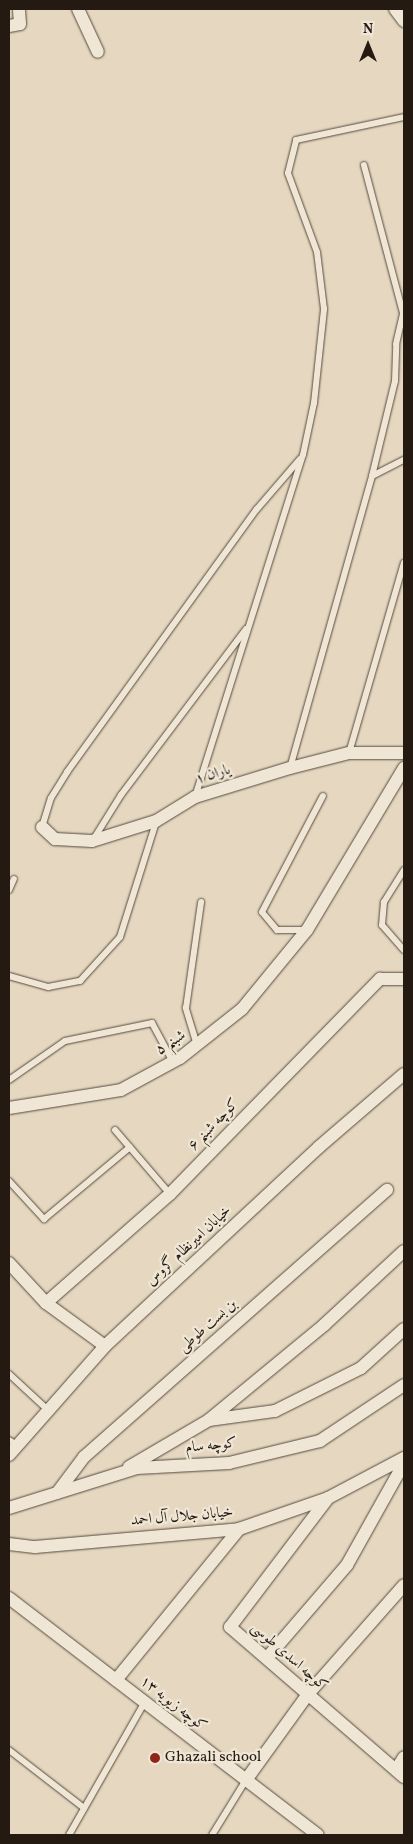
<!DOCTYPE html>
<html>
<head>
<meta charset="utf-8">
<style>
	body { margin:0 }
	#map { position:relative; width:413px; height:1844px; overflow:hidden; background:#e6d8c0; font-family:Vollkorn,Amiri,serif }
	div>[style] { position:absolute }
	.roads { filter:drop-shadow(0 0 1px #554a3d) drop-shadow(0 0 1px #554a3d) }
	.service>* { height:6px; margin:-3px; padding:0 3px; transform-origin:3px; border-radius:3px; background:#efe6d6 }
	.minor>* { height:12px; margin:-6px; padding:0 6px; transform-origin:6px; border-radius:6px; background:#efe6d6 }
	.dots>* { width:14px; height:14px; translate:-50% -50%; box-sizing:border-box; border:2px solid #efe6d6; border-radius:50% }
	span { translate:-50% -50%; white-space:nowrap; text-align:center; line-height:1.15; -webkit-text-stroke:4.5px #efe6d6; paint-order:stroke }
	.street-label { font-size:15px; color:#251a11 }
	.poi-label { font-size:15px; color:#251a11 }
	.left { translate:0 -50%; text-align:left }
	.frame { position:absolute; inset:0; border:10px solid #251a11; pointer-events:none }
	.north { position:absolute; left:343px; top:20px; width:50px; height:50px; -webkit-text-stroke:4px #efe6d6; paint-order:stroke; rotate:0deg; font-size:14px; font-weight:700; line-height:20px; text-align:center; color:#251a11 }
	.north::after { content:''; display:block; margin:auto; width:18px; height:22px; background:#251a11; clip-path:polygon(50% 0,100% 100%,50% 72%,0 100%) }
</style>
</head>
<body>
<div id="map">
	<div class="roads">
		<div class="service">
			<div style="left:372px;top:476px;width:36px;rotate:-27deg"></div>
			<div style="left:349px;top:753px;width:198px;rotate:-73.9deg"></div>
			<div style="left:290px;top:768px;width:303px;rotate:-74.3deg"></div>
			<div style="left:372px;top:476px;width:98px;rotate:-76.4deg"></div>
			<div style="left:395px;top:381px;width:37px;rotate:-88deg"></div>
			<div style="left:396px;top:344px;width:32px;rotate:-77deg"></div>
			<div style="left:403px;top:313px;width:153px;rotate:-104.8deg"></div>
			<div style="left:195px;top:797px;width:359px;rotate:-72.5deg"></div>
			<div style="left:303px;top:455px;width:53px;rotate:-78.1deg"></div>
			<div style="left:314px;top:403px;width:95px;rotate:-83.9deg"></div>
			<div style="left:324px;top:309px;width:57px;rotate:-97deg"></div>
			<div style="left:317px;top:252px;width:84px;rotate:-110.2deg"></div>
			<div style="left:288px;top:173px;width:34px;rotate:-76deg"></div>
			<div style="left:296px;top:140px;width:110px;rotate:-12deg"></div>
			<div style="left:42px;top:827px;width:30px;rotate:-73deg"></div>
			<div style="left:51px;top:798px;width:31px;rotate:-58deg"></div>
			<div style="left:67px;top:772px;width:324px;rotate:-54.2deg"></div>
			<div style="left:257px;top:509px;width:66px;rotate:-49.3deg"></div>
			<div style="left:93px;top:840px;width:53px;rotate:-58.1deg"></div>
			<div style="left:121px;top:795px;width:208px;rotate:-53deg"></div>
			<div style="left:404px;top:870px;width:38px;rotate:122deg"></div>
			<div style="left:384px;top:902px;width:23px;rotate:95deg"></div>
			<div style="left:382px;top:925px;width:33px;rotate:49deg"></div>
			<div style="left:9px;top:890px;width:12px;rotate:-66deg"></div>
			<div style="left:306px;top:930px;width:29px;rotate:180deg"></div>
			<div style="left:277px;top:930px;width:23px;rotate:-130deg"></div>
			<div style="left:262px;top:912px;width:131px;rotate:-62.3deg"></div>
			<div style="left:9px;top:976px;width:41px;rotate:15.8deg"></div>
			<div style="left:48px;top:987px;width:33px;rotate:-11deg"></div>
			<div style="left:80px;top:981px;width:59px;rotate:-47.7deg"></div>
			<div style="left:120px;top:937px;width:121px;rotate:-72.6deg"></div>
			<div style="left:197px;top:1045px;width:39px;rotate:-107deg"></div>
			<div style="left:186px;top:1008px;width:107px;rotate:-81.9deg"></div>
			<div style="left:9px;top:1080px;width:68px;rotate:-34.9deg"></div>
			<div style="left:65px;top:1041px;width:89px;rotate:-11.7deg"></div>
			<div style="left:152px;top:1023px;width:44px;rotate:61.7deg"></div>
			<div style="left:115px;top:1130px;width:84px;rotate:49.3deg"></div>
			<div style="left:9px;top:1181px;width:52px;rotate:47.4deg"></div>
			<div style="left:44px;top:1219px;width:112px;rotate:-39.9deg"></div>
			<div style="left:9px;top:1374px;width:53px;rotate:42.7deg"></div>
			<div style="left:9px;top:1440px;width:9px;rotate:32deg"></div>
			<div style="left:9px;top:1750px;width:95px;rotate:37.7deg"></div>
			<div style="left:69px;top:1835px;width:153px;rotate:-60.3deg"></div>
			<div style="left:212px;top:1835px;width:65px;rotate:-58.3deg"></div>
		</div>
		<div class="minor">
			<div style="left:78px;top:9px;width:47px;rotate:65.1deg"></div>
			<div style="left:395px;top:9px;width:15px;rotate:53deg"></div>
			<div style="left:9px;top:26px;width:11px;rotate:-10deg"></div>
			<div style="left:20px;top:24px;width:15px;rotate:-94deg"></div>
			<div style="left:42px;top:827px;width:18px;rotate:43deg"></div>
			<div style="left:55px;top:839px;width:37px;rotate:3deg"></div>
			<div style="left:92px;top:841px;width:67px;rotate:-17.4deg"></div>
			<div style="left:156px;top:821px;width:46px;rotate:-31.6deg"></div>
			<div style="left:195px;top:797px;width:99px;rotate:-17deg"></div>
			<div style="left:290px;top:768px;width:61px;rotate:-14.3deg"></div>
			<div style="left:349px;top:753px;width:55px"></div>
			<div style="left:9px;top:1108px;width:113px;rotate:-9.1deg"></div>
			<div style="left:121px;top:1090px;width:67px;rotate:-28.5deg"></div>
			<div style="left:180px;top:1058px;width:79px;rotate:-38.3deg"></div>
			<div style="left:242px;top:1009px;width:102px;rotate:-50.6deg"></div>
			<div style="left:307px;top:930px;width:189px;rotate:-59.1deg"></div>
			<div style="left:9px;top:1263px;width:54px;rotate:47.2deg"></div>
			<div style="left:46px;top:1303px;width:73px;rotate:36.1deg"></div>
			<div style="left:46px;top:1303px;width:165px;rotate:-41.3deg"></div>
			<div style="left:170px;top:1194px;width:301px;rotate:-45.7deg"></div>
			<div style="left:380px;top:979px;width:24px"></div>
			<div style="left:210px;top:1419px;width:148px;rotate:-39.5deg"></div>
			<div style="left:324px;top:1325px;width:109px;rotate:-42.8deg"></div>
			<div style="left:9px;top:1455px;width:145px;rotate:-48.6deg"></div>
			<div style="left:105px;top:1346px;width:292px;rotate:-42.9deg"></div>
			<div style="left:319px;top:1147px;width:112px;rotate:-40.7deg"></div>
			<div style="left:129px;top:1467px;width:93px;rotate:-30.4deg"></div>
			<div style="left:209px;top:1420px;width:67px;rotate:-7.8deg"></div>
			<div style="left:275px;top:1411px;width:96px;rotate:-26.6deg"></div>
			<div style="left:361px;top:1368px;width:58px;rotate:-42.2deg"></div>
			<div style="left:57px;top:1493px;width:45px;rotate:-53.1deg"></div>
			<div style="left:84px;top:1457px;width:404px;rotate:-41.4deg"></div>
			<div style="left:328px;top:1498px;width:162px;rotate:127.2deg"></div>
			<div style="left:230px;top:1627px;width:230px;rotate:40.8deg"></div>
			<div style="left:9px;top:1508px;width:134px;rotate:-17.4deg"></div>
			<div style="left:137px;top:1468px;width:92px;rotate:-3.1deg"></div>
			<div style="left:229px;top:1463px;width:94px;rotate:-13.6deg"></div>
			<div style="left:320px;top:1441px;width:101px;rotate:-33.7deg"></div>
			<div style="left:9px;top:1544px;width:26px;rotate:7deg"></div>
			<div style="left:35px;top:1547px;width:205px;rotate:-5deg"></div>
			<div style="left:239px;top:1529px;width:94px;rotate:-19.2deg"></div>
			<div style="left:328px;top:1498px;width:86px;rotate:-27.8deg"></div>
			<div style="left:9px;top:1598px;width:389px;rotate:37.5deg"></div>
			<div style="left:267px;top:1658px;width:123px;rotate:-49.3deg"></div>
			<div style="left:347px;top:1565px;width:117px;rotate:-60.8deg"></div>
			<div style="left:116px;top:1680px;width:195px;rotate:-50.8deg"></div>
			<div style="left:396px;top:1770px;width:15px;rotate:-58deg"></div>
			<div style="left:246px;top:1780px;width:106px;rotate:-54.2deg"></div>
			<div style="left:308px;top:1694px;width:145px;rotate:-48.6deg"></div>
		</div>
	</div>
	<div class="dots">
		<div style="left:155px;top:1758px;background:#8f2418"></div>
	</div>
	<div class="street-label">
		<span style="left:213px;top:775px;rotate:-17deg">یاران ۱</span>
		<span style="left:171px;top:1043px;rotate:-33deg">شبنم ۵</span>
		<span style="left:214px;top:1125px;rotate:-46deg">کوچه شبنم ۶</span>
		<span style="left:189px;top:1246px;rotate:-43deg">خیابان امیرنظام گروس</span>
		<span style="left:208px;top:1326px;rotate:-41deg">بن بست طوطی</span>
		<span style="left:211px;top:1446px;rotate:-6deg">کوچه سام</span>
		<span style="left:182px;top:1517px;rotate:-5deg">خیابان جلال آل احمد</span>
		<span style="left:289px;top:1657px;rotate:41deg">کوچه اسدی طوسی</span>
		<span style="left:173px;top:1704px;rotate:38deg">کوچه زیویه ۱۳</span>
	</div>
	<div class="poi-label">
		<span class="left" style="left:165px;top:1758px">Ghazali school</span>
	</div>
	<div class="frame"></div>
	<div class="north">N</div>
</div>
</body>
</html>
